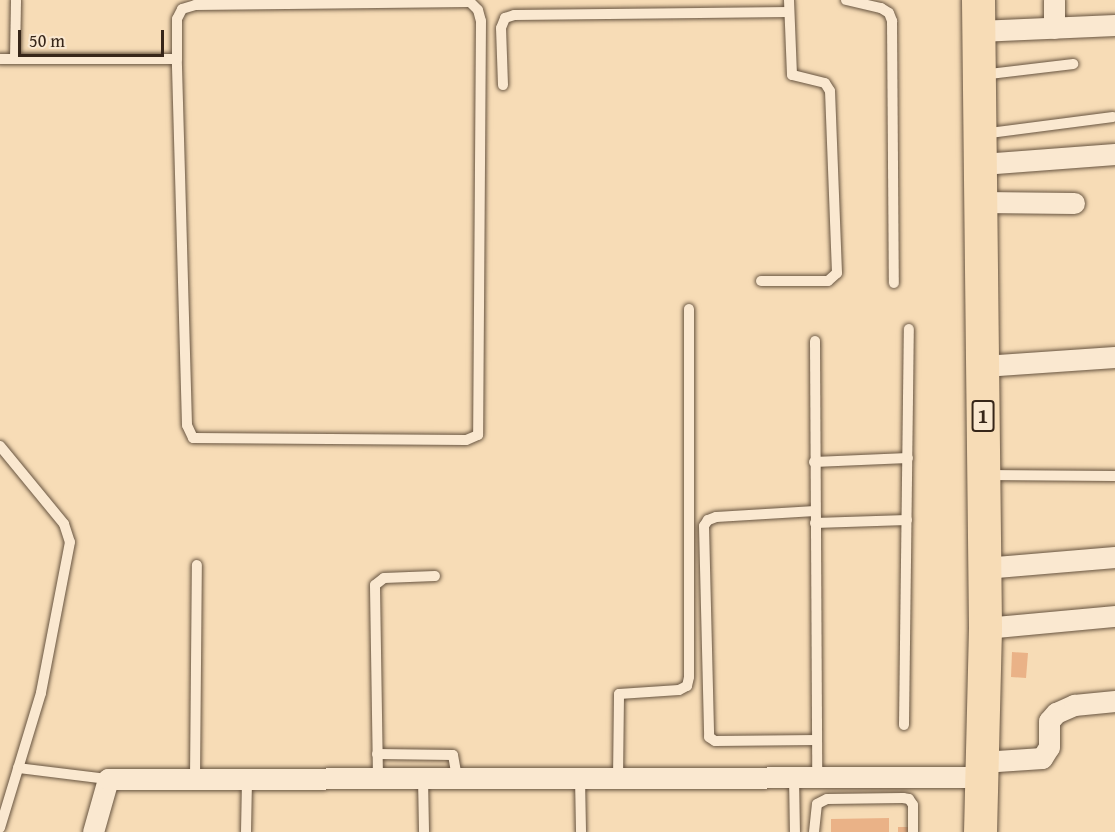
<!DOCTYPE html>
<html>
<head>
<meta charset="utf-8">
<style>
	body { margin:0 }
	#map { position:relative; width:1115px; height:832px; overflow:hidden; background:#f7dcb6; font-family:"Gentium Book Plus",serif }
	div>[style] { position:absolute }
	.building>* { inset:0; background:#eab287 }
	.roads { filter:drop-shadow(0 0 2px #675440) drop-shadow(0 0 2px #675440) }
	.lane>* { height:10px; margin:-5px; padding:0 5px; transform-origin:5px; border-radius:5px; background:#fae8d0 }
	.street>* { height:21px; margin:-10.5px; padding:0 10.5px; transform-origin:10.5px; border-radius:10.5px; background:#fae8d0 }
	.primary>* { height:33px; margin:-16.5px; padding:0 16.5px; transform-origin:16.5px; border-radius:16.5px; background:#f7dcb6 }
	span { translate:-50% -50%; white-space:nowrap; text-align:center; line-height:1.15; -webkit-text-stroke:6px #fae8d0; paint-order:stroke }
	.shield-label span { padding:2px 4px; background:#fae8d0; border:2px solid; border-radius:4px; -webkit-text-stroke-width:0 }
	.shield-label { font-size:21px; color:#372619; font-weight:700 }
	.scale { position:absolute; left:18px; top:30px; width:146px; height:27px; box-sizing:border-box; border:3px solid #372619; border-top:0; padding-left:8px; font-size:18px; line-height:21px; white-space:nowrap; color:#372619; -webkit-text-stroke:4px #fae8d0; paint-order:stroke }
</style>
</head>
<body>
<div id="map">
	<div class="building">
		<div style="clip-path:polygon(1012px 652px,1028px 653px,1026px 678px,1011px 677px)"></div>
		<div style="clip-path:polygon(889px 818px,889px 832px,831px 832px,831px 819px)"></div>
		<div style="clip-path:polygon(898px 827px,911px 827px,911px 832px,898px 832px)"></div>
	</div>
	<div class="roads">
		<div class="lane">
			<div style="left:846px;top:0;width:36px;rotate:13deg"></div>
			<div style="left:881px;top:8px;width:9px;rotate:32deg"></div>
			<div style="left:889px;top:13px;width:9px;rotate:69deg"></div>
			<div style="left:892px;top:21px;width:262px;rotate:89.6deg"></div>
			<div style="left:470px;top:2px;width:11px;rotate:45deg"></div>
			<div style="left:478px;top:10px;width:11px;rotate:75deg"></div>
			<div style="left:481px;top:21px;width:414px;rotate:90.4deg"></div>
			<div style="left:478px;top:435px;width:13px;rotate:157deg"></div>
			<div style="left:466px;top:440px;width:273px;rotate:-179.6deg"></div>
			<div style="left:193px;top:438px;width:14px;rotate:-115deg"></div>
			<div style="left:187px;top:425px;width:366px;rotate:-91.6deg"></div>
			<div style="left:177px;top:59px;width:40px;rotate:-90deg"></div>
			<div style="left:177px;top:19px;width:11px;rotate:-63deg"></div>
			<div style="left:182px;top:9px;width:14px;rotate:-17deg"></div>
			<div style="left:195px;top:5px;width:275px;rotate:-0.6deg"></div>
			<div style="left:0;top:59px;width:177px"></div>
			<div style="left:15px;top:59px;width:59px;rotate:-89deg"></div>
			<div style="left:981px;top:75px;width:93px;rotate:-6.8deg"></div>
			<div style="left:503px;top:85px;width:57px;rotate:-92deg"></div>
			<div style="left:501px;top:28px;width:11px;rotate:-68deg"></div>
			<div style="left:505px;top:18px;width:9px;rotate:-18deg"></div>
			<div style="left:514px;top:15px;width:275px;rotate:-0.6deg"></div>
			<div style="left:982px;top:134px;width:132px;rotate:-7.4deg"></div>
			<div style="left:761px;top:281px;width:67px"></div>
			<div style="left:828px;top:281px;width:12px;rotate:-42deg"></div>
			<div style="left:837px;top:273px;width:182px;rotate:-92.2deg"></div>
			<div style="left:830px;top:91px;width:9px;rotate:-122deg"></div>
			<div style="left:825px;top:83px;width:34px;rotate:-166deg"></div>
			<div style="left:792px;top:75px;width:75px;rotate:-92.3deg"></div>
			<div style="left:815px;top:341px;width:436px;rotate:89.7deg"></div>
			<div style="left:0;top:446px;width:101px;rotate:50.6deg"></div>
			<div style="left:64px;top:524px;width:19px;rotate:72deg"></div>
			<div style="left:70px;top:542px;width:154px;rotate:100.9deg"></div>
			<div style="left:41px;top:693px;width:141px;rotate:106.9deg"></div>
			<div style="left:814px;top:462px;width:94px;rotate:-2.4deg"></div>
			<div style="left:986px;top:475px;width:129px;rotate:0.4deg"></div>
			<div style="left:815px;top:511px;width:99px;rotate:176.5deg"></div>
			<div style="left:716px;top:517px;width:9px;rotate:159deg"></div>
			<div style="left:708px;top:520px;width:7px;rotate:124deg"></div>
			<div style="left:704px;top:526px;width:211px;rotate:88.6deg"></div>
			<div style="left:709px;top:737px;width:7px;rotate:34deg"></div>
			<div style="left:715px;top:741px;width:102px;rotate:-0.6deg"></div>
			<div style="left:815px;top:523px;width:92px;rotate:-1.9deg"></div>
			<div style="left:904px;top:725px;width:396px;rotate:-89.3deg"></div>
			<div style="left:377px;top:754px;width:76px;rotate:0.8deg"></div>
			<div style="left:453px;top:755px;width:23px;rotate:80deg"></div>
			<div style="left:18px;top:768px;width:91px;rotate:7deg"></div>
			<div style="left:794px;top:777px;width:55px;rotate:89deg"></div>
			<div style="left:378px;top:778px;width:193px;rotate:-90.9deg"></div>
			<div style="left:375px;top:585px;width:11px;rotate:-38deg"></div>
			<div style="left:384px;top:578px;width:51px;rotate:-2.2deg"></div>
			<div style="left:423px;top:778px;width:54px;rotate:88.9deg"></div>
			<div style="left:580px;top:778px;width:54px;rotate:88.9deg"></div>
			<div style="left:618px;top:778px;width:84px;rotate:-89.3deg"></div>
			<div style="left:619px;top:694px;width:60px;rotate:-3.8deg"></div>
			<div style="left:679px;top:690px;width:9px;rotate:-27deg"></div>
			<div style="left:687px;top:686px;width:9px;rotate:-77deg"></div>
			<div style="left:689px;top:677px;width:368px;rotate:-90deg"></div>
			<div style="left:195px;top:779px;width:214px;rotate:-89.5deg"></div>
			<div style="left:246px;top:832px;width:53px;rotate:-88.9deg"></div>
			<div style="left:814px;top:832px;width:28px;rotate:-84deg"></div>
			<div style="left:817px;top:804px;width:11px;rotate:-27deg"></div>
			<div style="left:827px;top:799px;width:76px;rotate:-0.8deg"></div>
			<div style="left:903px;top:798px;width:6px;rotate:9deg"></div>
			<div style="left:909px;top:799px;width:7px;rotate:56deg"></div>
			<div style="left:913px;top:805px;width:27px;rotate:90deg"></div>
		</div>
		<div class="street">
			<div style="left:1054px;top:0;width:28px;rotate:90deg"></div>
			<div style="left:978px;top:31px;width:137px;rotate:-2.5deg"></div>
			<div style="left:982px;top:164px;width:133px;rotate:-4.3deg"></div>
			<div style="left:982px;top:202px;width:92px;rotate:0.6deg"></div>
			<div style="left:983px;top:366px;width:132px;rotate:-3.9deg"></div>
			<div style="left:984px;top:568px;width:131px;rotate:-4.8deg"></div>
			<div style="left:985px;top:628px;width:131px;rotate:-5.3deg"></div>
			<div style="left:982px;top:762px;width:60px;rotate:-3.8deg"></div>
			<div style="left:1042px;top:758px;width:13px;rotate:-58deg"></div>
			<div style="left:1049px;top:747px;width:26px;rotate:-90deg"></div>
			<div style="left:1049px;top:721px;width:11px;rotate:-49deg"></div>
			<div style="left:1056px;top:713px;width:20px;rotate:-24deg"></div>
			<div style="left:1074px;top:705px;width:41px;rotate:-5.6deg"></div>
			<div style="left:93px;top:832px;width:55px;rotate:-74.2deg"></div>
			<div style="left:108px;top:779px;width:874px;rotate:-0.13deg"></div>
		</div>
		<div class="primary">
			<div style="left:978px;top:0;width:628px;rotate:89.36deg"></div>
			<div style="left:985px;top:628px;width:204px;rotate:91.4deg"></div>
		</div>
	</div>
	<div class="shield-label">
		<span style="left:983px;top:416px">1</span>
	</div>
	<div class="scale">50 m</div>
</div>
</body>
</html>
